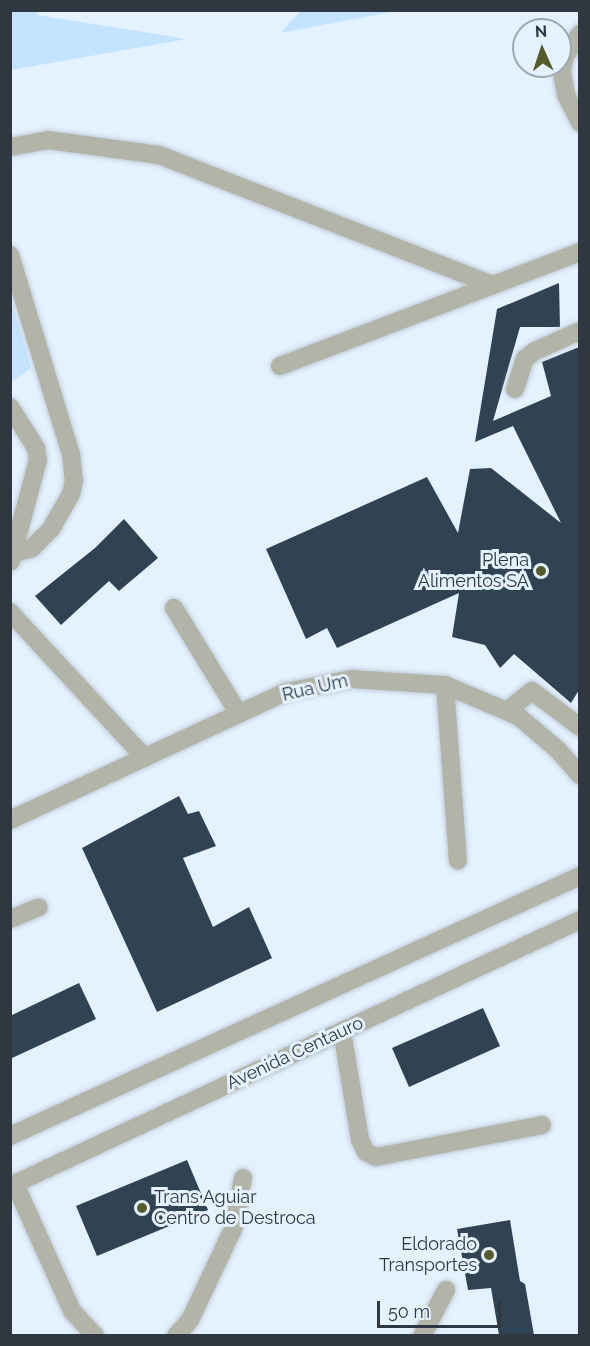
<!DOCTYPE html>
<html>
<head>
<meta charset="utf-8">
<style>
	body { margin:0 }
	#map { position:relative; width:590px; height:1346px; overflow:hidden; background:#e4f1fe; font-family:Raleway,sans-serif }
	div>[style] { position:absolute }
	.green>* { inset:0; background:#c3e3ff }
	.building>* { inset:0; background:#304353 }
	.roads { filter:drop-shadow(0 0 2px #c0ccd8) drop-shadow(0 0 2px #c0ccd8) }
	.minor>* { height:18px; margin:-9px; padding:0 9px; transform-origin:9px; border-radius:9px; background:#b2b4a8 }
	.dots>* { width:16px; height:16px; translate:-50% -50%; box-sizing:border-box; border:3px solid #e4f1fe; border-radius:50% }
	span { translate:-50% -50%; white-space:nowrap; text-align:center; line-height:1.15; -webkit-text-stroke:6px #e4f1fe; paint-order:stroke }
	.poi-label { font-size:18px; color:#2f3840 }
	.right { translate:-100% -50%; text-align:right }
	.left { translate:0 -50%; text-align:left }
	.street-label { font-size:18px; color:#2f3840 }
	.frame { position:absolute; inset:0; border:12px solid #2f3840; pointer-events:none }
	.north { position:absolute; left:512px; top:18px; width:60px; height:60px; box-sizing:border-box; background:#e4f1fe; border:2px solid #9ca7b2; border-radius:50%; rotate:357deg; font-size:16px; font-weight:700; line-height:24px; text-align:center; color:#2f3840 }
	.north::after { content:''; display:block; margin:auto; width:21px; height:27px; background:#555b29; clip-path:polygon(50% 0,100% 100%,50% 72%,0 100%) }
	.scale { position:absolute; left:377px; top:1301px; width:124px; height:27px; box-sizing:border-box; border:3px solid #2f3840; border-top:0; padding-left:8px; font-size:18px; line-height:21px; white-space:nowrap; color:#2f3840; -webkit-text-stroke:4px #e4f1fe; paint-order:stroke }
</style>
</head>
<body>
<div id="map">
	<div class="green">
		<div style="clip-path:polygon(11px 10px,37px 11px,37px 15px,187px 39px,11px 70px)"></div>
		<div style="clip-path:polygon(301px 11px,301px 10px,397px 11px,280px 33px)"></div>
		<div style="clip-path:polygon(11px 300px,31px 368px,11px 382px,10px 382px)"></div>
	</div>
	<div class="building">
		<div style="clip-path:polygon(559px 283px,560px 327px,520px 327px,493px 421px,551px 396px,542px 362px,579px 347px,579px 690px,571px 703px,514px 654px,500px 668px,485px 645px,452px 637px,459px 593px,337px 648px,327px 628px,306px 639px,266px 549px,427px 477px,458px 533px,470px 469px,491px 468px,561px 523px,513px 426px,475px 442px,497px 309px)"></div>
		<div style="clip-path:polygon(124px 519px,158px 558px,119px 591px,109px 581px,61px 625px,35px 596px,95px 548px)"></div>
		<div style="clip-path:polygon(179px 796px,188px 814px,199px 811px,216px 846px,183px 858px,213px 927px,249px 907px,272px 958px,157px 1012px,82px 848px)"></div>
		<div style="clip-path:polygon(79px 983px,96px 1019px,10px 1059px,10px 1016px)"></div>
		<div style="clip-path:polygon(483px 1008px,500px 1046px,409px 1087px,392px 1048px)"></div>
		<div style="clip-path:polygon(187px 1160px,208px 1210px,97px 1256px,76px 1206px)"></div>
		<div style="clip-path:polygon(510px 1220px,520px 1281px,525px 1284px,534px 1335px,499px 1335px,491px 1288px,468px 1290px,457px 1229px)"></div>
	</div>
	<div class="roads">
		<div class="minor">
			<div style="left:580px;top:34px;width:29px;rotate:124deg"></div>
			<div style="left:564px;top:58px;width:14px;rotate:98deg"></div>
			<div style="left:562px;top:72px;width:23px;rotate:80deg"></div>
			<div style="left:566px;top:95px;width:31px;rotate:63deg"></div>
			<div style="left:10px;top:147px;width:39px;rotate:-10deg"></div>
			<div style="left:48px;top:140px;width:112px;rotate:7.7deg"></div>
			<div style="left:159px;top:155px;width:357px;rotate:21.3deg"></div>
			<div style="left:10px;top:255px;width:208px;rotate:73deg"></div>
			<div style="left:71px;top:454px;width:27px;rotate:84deg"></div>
			<div style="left:74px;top:481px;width:13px;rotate:103deg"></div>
			<div style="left:71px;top:494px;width:40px;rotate:119.7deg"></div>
			<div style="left:51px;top:529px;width:27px;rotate:135deg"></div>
			<div style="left:32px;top:548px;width:19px;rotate:164deg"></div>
			<div style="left:280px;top:366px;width:321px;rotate:-20.8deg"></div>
			<div style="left:515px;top:389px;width:32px;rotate:-72deg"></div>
			<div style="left:525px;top:359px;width:13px;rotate:-39deg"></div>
			<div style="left:535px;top:351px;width:49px;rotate:-24deg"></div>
			<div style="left:10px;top:407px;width:49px;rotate:57.6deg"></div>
			<div style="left:36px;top:448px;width:12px;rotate:81deg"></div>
			<div style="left:38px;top:460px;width:105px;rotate:105deg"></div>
			<div style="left:174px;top:608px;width:124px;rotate:58.5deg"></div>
			<div style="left:10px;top:612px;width:199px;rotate:47.2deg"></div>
			<div style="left:445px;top:685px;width:176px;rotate:85.8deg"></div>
			<div style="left:507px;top:711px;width:32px;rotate:-39deg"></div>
			<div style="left:532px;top:691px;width:60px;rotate:36.9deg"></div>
			<div style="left:10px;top:820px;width:304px;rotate:-24.9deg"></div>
			<div style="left:286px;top:692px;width:66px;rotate:-11.3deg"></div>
			<div style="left:351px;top:679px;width:94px;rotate:3.7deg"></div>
			<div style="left:445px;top:685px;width:79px;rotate:23deg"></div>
			<div style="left:518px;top:716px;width:52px;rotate:40.4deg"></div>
			<div style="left:558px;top:750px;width:33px;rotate:49deg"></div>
			<div style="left:10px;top:919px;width:31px;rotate:-22deg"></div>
			<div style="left:342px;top:1031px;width:110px;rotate:80.6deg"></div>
			<div style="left:360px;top:1140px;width:13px;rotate:63deg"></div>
			<div style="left:366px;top:1152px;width:11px;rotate:27deg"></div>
			<div style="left:376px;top:1157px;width:169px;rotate:-10.9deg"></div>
			<div style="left:10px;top:1136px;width:626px;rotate:-24.52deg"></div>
			<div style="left:15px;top:1184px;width:139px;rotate:65.8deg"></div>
			<div style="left:72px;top:1311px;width:34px;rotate:47deg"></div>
			<div style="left:10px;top:1186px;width:629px;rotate:-25.02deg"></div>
			<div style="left:176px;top:1336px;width:21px;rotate:-49deg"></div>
			<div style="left:190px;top:1320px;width:101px;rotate:-64.7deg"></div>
			<div style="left:233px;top:1229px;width:52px;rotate:-78.9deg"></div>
			<div style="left:422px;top:1336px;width:52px;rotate:-62.4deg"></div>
		</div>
	</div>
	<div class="dots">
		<div style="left:541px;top:571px;background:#555b29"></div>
		<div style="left:142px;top:1208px;background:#555b29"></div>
		<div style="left:489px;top:1255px;background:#555b29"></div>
	</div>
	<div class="poi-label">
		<span class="right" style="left:529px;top:571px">Plena<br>Alimentos SA</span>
		<span class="left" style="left:154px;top:1208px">Trans Aguiar<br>Centro de Destroca</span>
		<span class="right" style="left:477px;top:1255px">Eldorado<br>Transportes</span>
	</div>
	<div class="street-label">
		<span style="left:315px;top:688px;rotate:-13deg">Rua Um</span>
		<span style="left:295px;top:1053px;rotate:-25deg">Avenida Centauro</span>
	</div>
	<div class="frame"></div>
	<div class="north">N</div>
	<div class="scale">50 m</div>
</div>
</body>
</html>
